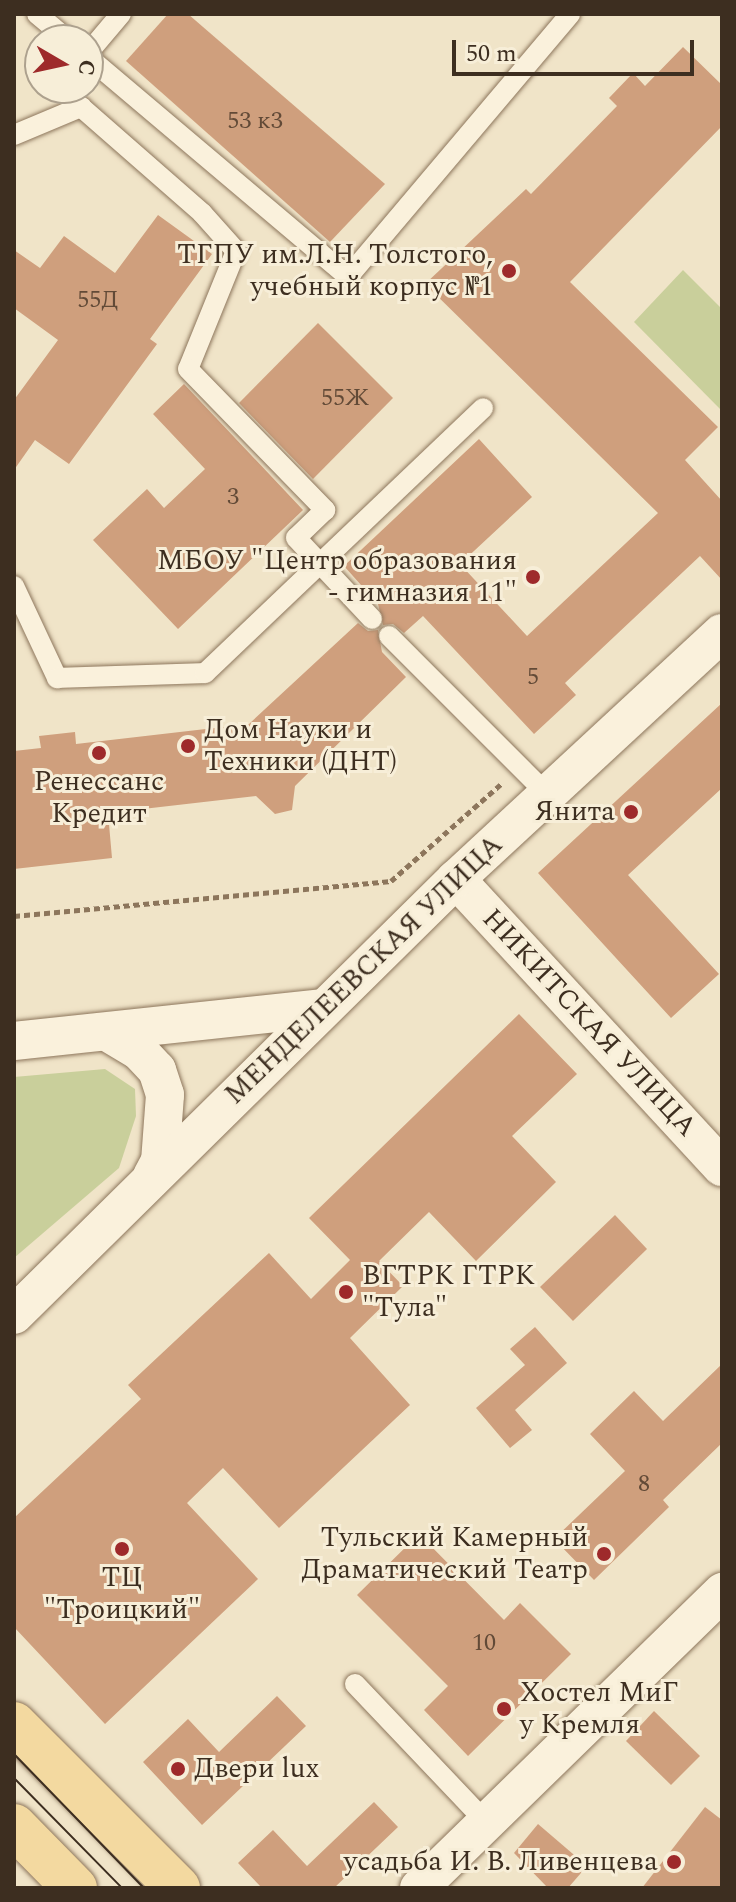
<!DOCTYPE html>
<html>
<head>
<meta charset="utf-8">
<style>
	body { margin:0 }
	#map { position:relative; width:736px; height:1902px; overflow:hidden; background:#f0e4c8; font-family:Spectral,serif }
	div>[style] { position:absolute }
	.green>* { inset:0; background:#c9cf9b }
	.building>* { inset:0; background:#cf9f7d }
	.path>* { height:5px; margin-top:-2.5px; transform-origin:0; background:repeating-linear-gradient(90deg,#8d765c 0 6px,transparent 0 10px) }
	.roads { filter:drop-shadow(0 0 2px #8d765c) drop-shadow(0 0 2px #8d765c) }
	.service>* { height:20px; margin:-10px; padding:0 10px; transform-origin:10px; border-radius:10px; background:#faf1dc }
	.minor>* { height:38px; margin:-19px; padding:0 19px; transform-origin:19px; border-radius:19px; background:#faf1dc }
	.primary>* { height:44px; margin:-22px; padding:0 22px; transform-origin:22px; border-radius:22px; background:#f3d9a0 }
	.tram>* { height:2px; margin:-1px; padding:0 1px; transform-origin:1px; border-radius:1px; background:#3d2e20 }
	.dots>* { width:22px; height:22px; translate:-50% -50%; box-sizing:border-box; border:4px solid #f7eed8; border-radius:50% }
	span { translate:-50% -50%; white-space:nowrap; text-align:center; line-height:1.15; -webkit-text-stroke:6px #f7eed8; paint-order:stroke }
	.number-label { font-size:24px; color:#624a37 }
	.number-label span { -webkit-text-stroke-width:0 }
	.poi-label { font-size:28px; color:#3d2e20 }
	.right { translate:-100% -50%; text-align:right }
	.left { translate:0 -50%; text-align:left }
	.street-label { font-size:28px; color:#3d2e20 }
	.frame { position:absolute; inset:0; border:16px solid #3d2e20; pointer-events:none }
	.north { position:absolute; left:24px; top:24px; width:80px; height:80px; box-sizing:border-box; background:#f7eed8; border:2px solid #ada18e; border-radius:50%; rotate:99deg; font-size:22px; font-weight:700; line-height:32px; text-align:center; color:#3d2e20 }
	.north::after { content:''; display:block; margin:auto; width:28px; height:36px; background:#9e2a2b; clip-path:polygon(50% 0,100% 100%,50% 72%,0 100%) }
	.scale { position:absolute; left:452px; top:40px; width:242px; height:36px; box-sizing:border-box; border:4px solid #3d2e20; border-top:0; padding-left:10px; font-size:24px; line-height:28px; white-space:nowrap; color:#3d2e20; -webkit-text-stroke:6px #f7eed8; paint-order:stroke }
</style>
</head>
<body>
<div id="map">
	<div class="green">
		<div style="clip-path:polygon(683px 270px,722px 309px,722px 411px,634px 322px)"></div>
		<div style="clip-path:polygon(105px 1069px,135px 1089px,136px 1116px,119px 1168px,14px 1258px,14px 1077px)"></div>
	</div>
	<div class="building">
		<div style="clip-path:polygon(168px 14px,188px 14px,385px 184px,330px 242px,126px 61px)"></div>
		<div style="clip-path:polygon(683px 47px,722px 85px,722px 126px,570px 282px,718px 427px,685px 460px,722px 501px,722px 580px,700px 556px,565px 683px,576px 695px,534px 734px,423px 616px,404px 633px,393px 624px,383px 625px,378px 604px,344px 566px,479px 439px,532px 497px,460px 564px,527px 636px,658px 513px,425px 284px,526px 189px,531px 194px,617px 106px,609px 98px,633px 73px,645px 86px)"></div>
		<div style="clip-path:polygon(158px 215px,212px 254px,150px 339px,157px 344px,69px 464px,35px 440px,14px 470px,14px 400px,58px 340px,14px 308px,14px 250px,40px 268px,64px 236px,115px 273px)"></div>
		<div style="clip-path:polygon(318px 323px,393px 398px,313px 479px,239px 403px)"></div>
		<div style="clip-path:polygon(184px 384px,303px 510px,178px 629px,93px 540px,147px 489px,164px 508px,205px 469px,153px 414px)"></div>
		<div style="clip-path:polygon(358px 623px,368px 631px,378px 630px,382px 652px,406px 677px,295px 786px,292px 810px,275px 814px,256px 796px,108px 813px,112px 858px,14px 869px,14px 751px,41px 748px,39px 736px,75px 732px,76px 744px,249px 724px)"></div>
		<div style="clip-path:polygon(722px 703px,722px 788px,628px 875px,719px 974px,671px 1018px,538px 873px)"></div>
		<div style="clip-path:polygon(519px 1014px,577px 1074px,512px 1136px,556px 1182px,476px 1261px,429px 1212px,379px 1261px,403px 1286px,350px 1338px,410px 1405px,279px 1528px,223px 1468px,187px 1503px,258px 1579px,105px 1724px,14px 1627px,14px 1518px,141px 1399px,128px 1385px,269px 1253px,311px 1299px,350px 1260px,309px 1218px)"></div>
		<div style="clip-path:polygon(615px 1215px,647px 1249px,573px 1321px,540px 1287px)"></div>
		<div style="clip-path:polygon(535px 1327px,567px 1363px,515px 1410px,532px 1430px,510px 1448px,476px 1408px,525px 1365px,510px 1349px)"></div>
		<div style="clip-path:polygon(722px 1364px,722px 1443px,663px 1500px,669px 1507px,594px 1580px,554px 1539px,625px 1471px,590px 1434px,634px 1391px,663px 1421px)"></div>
		<div style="clip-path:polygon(419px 1534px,504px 1620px,520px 1603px,571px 1654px,468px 1756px,424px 1710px,448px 1686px,357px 1595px)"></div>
		<div style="clip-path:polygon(277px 1696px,306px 1726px,202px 1825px,143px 1762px,188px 1719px,219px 1752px)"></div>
		<div style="clip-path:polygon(654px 1711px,700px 1756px,671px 1785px,626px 1741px)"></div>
		<div style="clip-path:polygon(374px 1802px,398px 1827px,334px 1888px,262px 1888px,238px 1863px,273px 1830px,307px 1866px)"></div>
		<div style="clip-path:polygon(705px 1807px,722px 1820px,722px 1888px,642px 1888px)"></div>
		<div style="clip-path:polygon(538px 1824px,587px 1866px,568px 1888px,548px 1888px,514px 1853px)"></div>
	</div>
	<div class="path">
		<div style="left:14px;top:916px;width:379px;rotate:-5.3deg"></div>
		<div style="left:391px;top:881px;width:148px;rotate:-41.4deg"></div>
	</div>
	<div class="roads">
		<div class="service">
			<div style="left:37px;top:14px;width:40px;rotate:40deg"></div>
			<div style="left:88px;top:53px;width:51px;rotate:-49.8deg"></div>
			<div style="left:88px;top:57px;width:341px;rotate:40.2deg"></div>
			<div style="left:348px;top:277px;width:344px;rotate:-49.8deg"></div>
			<div style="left:14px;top:135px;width:73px;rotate:-22.7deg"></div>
			<div style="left:81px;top:107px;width:161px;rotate:41.2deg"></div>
			<div style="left:202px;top:213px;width:51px;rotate:48.2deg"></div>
			<div style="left:236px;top:251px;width:127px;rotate:112.1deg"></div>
			<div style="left:188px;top:369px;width:197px;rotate:45.8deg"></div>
			<div style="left:325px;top:510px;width:40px;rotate:136deg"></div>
			<div style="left:296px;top:538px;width:111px;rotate:46.8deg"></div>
			<div style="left:14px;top:586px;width:102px;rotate:64.9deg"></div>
			<div style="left:57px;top:678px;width:148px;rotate:-1.9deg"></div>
			<div style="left:205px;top:673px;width:384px;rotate:-43.6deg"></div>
			<div style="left:389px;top:636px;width:223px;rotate:45deg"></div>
			<div style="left:355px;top:1684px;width:190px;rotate:46.5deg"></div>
		</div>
		<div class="minor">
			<div style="left:456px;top:879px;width:392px;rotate:47.3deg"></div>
			<div style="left:107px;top:1032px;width:39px;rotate:31deg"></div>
			<div style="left:140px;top:1052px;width:25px;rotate:47deg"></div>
			<div style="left:157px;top:1070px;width:26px;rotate:72deg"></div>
			<div style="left:165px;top:1095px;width:66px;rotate:94.3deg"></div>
			<div style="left:160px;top:1161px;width:17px;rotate:118deg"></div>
			<div style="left:14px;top:1041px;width:312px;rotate:-6.1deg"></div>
			<div style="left:14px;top:1315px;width:621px;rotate:-44.61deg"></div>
			<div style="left:456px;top:879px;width:362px;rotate:-42.8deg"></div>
			<div style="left:419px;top:1888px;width:424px;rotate:-44.3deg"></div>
		</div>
		<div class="primary">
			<div style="left:14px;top:1724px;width:232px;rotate:45deg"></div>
			<div style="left:14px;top:1826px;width:87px;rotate:45.5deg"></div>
		</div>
	</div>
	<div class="tram">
		<div style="left:14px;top:1754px;width:187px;rotate:45.9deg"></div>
		<div style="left:14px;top:1778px;width:154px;rotate:45.5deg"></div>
	</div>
	<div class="dots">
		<div style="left:509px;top:271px;background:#9e2a2b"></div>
		<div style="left:533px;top:577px;background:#9e2a2b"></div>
		<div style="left:188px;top:746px;background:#9e2a2b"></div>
		<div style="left:99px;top:753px;background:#9e2a2b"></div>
		<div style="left:631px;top:812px;background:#9e2a2b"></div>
		<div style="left:346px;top:1292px;background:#9e2a2b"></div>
		<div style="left:122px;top:1549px;background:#9e2a2b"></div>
		<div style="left:604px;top:1554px;background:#9e2a2b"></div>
		<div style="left:504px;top:1709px;background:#9e2a2b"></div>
		<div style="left:178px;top:1769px;background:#9e2a2b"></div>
		<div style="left:674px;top:1862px;background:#9e2a2b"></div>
	</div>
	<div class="number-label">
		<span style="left:255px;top:122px">53 к3</span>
		<span style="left:98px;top:301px">55Д</span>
		<span style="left:345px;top:399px">55Ж</span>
		<span style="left:233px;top:498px">3</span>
		<span style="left:533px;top:678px">5</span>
		<span style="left:644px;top:1485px">8</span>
		<span style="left:484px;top:1644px">10</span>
	</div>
	<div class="poi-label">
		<span class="right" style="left:493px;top:271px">ТГПУ им.Л.Н. Толстого,<br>учебный корпус №1</span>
		<span class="right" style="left:517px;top:577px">МБОУ "Центр образования<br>- гимназия 11"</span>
		<span class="left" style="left:204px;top:746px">Дом Науки и<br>Техники (ДНТ)</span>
		<span style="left:99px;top:798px">Ренессанс<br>Кредит</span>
		<span class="right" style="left:615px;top:812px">Янита</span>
		<span class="left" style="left:362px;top:1292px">ВГТРК ГТРК<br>"Тула"</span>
		<span class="right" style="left:588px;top:1554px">Тульский Камерный<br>Драматический Театр</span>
		<span style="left:122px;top:1594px">ТЦ<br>"Троицкий"</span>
		<span class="left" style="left:520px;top:1709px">Хостел МиГ<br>у Кремля</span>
		<span class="left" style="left:194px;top:1769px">Двери lux</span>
		<span class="right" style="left:658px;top:1862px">усадьба И. В. Ливенцева</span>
	</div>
	<div class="street-label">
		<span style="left:364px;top:970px;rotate:-44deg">МЕНДЕЛЕЕВСКАЯ УЛИЦА</span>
		<span style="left:589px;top:1023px;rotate:47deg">НИКИТСКАЯ УЛИЦА</span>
	</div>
	<div class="frame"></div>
	<div class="north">С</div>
	<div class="scale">50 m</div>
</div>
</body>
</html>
